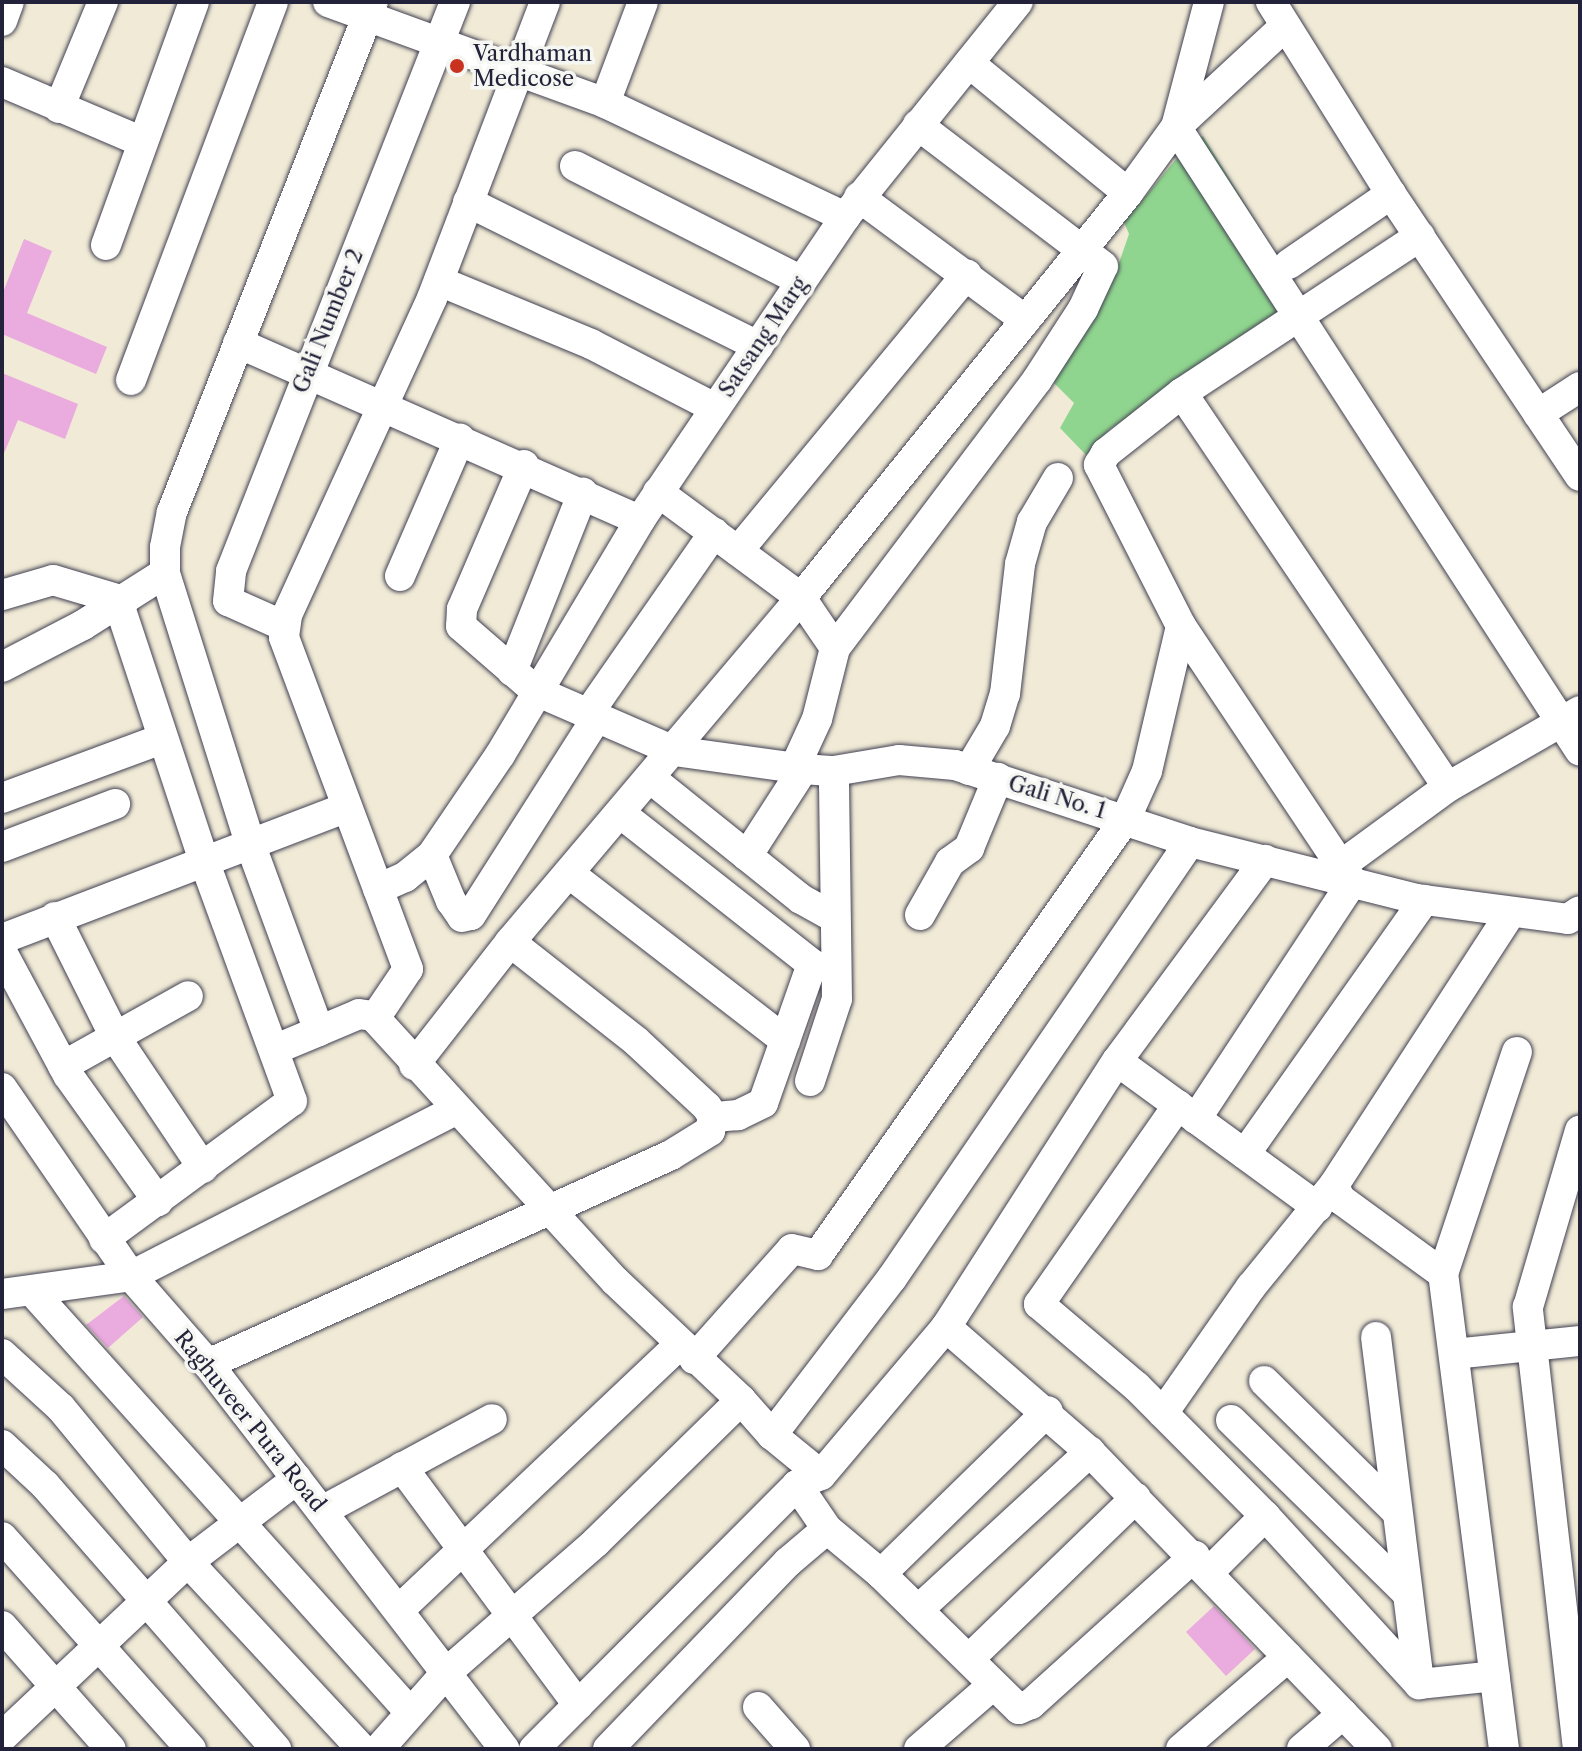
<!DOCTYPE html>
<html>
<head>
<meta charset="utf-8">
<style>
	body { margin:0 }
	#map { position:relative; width:1582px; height:1751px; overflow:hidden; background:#f0ead6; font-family:"Libre Caslon Text",serif }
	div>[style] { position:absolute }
	.green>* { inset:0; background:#90d58f }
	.building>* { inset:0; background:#eaabde }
	.roads { filter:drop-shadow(0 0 2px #414052) drop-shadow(0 0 2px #414052) }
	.minor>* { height:30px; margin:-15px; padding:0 15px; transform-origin:15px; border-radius:15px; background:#fff }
	.dots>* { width:22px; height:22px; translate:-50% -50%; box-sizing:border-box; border:4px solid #f6f6f2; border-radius:50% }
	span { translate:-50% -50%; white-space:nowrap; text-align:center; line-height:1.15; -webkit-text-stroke:7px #f6f6f2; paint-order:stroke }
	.poi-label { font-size:22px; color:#22223b }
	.left { translate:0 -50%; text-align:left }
	.street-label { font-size:22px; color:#22223b }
	.frame { position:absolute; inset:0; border:4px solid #22223b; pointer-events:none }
</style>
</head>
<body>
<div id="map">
	<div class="green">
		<div style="clip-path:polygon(1203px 136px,1297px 288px,1297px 301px,1110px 429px,1086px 455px,1060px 428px,1074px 403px,1049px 378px,1119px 263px,1129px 234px,1124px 222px,1178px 157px)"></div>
	</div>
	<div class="building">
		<div style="clip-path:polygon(24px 239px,52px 251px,27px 313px,107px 347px,96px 374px,2px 334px,2px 295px)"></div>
		<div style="clip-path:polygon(2px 373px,78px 404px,65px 439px,18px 420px,2px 458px)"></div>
		<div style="clip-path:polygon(124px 1296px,143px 1317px,108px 1348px,86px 1325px)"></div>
		<div style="clip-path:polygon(1214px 1606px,1255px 1649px,1226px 1676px,1186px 1632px)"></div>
	</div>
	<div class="roads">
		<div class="minor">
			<div style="left:328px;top:2px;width:295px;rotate:20deg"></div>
			<div style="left:605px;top:103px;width:266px;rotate:25.4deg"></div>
			<div style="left:1271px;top:2px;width:226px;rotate:58deg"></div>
			<div style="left:1391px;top:194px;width:339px;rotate:56.2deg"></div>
			<div style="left:2px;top:21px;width:20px;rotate:-70deg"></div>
			<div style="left:1283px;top:28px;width:146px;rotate:137.2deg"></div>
			<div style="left:1176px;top:127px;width:743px;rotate:57.08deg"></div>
			<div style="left:969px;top:63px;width:205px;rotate:39.3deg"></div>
			<div style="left:2px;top:82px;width:150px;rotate:23.1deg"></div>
			<div style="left:605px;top:103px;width:108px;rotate:-69.4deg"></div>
			<div style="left:59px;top:108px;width:115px;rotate:-67.5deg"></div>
			<div style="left:575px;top:166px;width:254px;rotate:26.9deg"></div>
			<div style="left:859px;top:197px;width:207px;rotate:36.5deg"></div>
			<div style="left:468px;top:202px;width:324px;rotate:26.4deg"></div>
			<div style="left:106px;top:245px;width:258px;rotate:-70.1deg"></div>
			<div style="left:1289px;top:264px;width:124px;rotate:-34.5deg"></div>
			<div style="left:439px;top:281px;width:165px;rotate:22.5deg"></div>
			<div style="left:591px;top:344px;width:140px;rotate:27.3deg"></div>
			<div style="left:238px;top:343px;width:439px;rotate:23.8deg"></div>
			<div style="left:131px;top:380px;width:404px;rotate:-69.4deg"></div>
			<div style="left:1182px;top:393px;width:475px;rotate:56deg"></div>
			<div style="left:1538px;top:414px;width:50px;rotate:-32.7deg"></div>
			<div style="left:524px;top:465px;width:157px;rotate:113.3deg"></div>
			<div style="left:462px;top:609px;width:17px;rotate:93deg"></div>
			<div style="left:461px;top:626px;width:99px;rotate:40.9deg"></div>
			<div style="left:536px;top:691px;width:150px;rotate:23.5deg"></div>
			<div style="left:674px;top:751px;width:130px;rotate:7.9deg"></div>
			<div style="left:803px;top:769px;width:31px;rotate:4deg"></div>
			<div style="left:834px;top:771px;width:66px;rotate:-9.6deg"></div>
			<div style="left:899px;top:760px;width:56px;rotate:5.1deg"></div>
			<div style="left:955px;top:765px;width:247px;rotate:18.1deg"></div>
			<div style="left:1190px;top:842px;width:234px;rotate:14.1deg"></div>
			<div style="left:1417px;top:899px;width:152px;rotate:7.5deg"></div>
			<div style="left:1568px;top:919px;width:14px;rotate:-34deg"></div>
			<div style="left:658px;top:492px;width:178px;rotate:36.5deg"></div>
			<div style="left:801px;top:598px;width:60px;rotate:55.8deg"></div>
			<div style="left:835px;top:648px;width:73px;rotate:104.2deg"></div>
			<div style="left:817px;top:719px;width:55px;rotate:114.7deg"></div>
			<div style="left:738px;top:551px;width:359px;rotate:-50.4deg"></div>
			<div style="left:400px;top:576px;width:150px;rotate:-66.5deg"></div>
			<div style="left:2px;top:595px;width:53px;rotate:-16.4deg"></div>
			<div style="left:53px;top:580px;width:74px;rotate:16.5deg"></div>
			<div style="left:284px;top:626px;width:61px;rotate:-155.9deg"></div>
			<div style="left:228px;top:601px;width:30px;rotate:-84deg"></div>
			<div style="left:231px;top:571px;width:612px;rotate:-68.51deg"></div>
			<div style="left:835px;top:648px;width:336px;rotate:-53deg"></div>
			<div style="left:1037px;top:380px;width:85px;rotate:-57.1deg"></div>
			<div style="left:1083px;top:309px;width:47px;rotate:-65.1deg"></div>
			<div style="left:1103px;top:266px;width:233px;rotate:-142.7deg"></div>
			<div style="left:2px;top:667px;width:91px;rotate:-27.4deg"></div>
			<div style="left:83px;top:625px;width:97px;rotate:-32.4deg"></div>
			<div style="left:512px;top:671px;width:192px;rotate:-68.3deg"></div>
			<div style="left:588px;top:714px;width:221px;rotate:-55.2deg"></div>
			<div style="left:969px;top:770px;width:51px;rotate:-59.4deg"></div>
			<div style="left:995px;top:726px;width:34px;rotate:-73deg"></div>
			<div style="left:1005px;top:694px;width:131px;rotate:-83.4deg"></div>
			<div style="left:1020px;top:564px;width:44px;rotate:-74.1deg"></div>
			<div style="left:1032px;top:522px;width:51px;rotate:-59.4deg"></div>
			<div style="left:650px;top:778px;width:193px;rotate:38.7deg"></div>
			<div style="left:801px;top:899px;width:38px;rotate:29deg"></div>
			<div style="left:2px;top:798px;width:159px;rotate:-20.3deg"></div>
			<div style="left:620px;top:813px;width:244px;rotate:38.2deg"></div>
			<div style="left:812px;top:964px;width:147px;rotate:109.4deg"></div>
			<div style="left:763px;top:1103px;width:28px;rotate:154deg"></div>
			<div style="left:738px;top:1115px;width:25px;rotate:175deg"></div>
			<div style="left:2px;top:847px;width:121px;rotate:-20.8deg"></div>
			<div style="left:432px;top:855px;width:50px;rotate:67.6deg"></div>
			<div style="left:451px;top:901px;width:19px;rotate:55deg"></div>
			<div style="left:462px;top:917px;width:9px;rotate:-13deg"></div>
			<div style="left:471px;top:915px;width:235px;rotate:-57.5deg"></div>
			<div style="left:747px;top:856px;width:103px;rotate:-57.2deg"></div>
			<div style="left:1339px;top:863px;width:285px;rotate:-123.7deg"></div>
			<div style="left:1181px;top:626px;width:181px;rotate:-117deg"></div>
			<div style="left:1099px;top:465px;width:14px;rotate:-60deg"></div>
			<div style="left:1106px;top:453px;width:97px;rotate:-38.3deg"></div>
			<div style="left:1182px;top:393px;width:285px;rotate:-33.4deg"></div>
			<div style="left:570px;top:874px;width:272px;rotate:37.7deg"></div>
			<div style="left:1329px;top:874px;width:147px;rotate:-36.2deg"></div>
			<div style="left:1448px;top:787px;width:152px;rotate:-29.9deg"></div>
			<div style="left:378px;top:889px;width:30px;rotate:-24deg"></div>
			<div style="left:405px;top:877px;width:35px;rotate:-39deg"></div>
			<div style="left:432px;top:855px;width:121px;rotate:-55.8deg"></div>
			<div style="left:500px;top:755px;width:274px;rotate:-59.2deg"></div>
			<div style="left:640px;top:520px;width:366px;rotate:-55.9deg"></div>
			<div style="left:845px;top:217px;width:276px;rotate:-51.2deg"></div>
			<div style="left:920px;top:915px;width:61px;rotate:-60.5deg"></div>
			<div style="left:950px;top:862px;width:24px;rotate:-36deg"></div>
			<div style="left:969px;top:848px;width:76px;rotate:-67.5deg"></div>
			<div style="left:55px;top:917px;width:132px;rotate:63.4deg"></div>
			<div style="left:114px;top:1035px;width:160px;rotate:56.2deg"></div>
			<div style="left:2px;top:939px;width:369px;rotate:-20.9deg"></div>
			<div style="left:2px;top:952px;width:140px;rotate:61.8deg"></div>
			<div style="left:68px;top:1075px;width:155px;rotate:54.5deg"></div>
			<div style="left:319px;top:1031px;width:43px;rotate:-23deg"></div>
			<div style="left:359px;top:1014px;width:15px;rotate:8deg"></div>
			<div style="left:276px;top:1049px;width:47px;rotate:-22.7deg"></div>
			<div style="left:319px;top:1031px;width:200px;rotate:-110.2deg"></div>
			<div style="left:250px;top:843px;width:283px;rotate:-107.5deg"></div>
			<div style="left:165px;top:573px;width:26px;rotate:-90deg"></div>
			<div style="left:165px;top:547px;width:36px;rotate:-79deg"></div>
			<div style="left:172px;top:512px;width:548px;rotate:-68.49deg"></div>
			<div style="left:1117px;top:1061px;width:248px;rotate:36.1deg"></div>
			<div style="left:414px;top:1065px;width:156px;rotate:-52deg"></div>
			<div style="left:510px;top:942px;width:451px;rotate:-49.8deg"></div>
			<div style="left:801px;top:598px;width:521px;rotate:-51.08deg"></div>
			<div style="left:1128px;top:193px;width:82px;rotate:-54deg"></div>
			<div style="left:1176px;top:127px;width:129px;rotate:-75.2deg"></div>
			<div style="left:63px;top:1066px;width:143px;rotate:-29.2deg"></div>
			<div style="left:810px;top:1081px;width:86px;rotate:-71.8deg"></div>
			<div style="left:837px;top:999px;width:228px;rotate:-90.8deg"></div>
			<div style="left:2px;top:1088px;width:228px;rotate:55.5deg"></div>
			<div style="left:131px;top:1276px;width:117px;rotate:48.8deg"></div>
			<div style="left:208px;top:1364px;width:486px;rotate:52.4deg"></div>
			<div style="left:1178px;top:1105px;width:243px;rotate:124.9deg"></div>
			<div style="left:1039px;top:1304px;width:128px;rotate:40.3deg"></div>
			<div style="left:1137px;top:1387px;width:182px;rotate:45.2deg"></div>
			<div style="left:1265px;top:1516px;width:228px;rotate:47.5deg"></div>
			<div style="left:1419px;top:1684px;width:76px;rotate:-6deg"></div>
			<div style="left:1196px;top:1119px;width:285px;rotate:-56.6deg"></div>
			<div style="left:1245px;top:1154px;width:311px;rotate:-54.8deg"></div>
			<div style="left:104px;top:1239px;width:233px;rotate:-36.3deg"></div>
			<div style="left:292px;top:1101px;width:256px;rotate:-110.1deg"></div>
			<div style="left:204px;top:861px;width:271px;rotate:-108.3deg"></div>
			<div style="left:1443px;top:1274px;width:127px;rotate:-143.9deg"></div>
			<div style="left:1340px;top:1199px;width:15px;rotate:-113deg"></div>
			<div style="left:1334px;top:1185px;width:325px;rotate:-57deg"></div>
			<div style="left:32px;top:1291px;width:564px;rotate:48.09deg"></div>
			<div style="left:2px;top:1294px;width:130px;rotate:-7.9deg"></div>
			<div style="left:131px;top:1276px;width:365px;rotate:-27.1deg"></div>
			<div style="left:946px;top:1327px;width:191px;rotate:41deg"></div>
			<div style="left:1090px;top:1452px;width:413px;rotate:46deg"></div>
			<div style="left:1376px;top:1337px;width:350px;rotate:82.9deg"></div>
			<div style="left:2px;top:1354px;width:80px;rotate:42.5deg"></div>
			<div style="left:61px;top:1408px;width:200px;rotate:50.5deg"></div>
			<div style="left:188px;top:1562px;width:255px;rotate:47.1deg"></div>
			<div style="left:1454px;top:1354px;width:127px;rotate:-5.9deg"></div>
			<div style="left:694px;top:1359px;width:147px;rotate:-48.3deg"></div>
			<div style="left:792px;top:1249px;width:27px;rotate:13deg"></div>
			<div style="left:818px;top:1255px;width:535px;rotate:-54.82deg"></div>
			<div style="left:1126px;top:818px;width:51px;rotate:-65.9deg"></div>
			<div style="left:1147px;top:771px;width:149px;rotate:-76.8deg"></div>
			<div style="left:208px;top:1364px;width:508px;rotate:-24.29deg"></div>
			<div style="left:671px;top:1155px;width:46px;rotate:-31.6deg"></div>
			<div style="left:710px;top:1131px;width:14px;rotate:-78deg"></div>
			<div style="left:713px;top:1117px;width:12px;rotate:-121deg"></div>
			<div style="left:707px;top:1107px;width:97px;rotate:-137.1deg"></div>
			<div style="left:636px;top:1041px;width:160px;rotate:-141.8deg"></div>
			<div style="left:1264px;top:1381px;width:185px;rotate:44.6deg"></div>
			<div style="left:741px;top:1400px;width:47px;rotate:48.5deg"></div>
			<div style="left:772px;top:1435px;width:63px;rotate:39.2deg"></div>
			<div style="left:1163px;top:1413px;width:154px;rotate:-55.1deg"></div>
			<div style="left:1251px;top:1287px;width:132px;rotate:-50.9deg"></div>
			<div style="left:1231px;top:1420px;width:245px;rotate:44.5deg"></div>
			<div style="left:772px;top:1435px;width:198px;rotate:-52.6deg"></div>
			<div style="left:892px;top:1278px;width:528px;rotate:-55.65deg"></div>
			<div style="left:2px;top:1445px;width:59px;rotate:42.9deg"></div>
			<div style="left:45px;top:1485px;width:351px;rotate:48.8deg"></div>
			<div style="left:402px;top:1467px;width:296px;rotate:53.5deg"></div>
			<div style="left:797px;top:1485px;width:26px;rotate:-23deg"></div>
			<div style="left:821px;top:1475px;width:194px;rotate:-49.8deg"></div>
			<div style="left:946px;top:1327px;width:316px;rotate:-57.3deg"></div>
			<div style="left:1117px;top:1061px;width:250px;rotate:-53.6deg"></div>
			<div style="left:322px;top:1511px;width:193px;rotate:-28.4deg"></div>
			<div style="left:2px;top:1537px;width:284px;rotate:48.3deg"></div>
			<div style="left:1210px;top:1571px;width:78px;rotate:-45deg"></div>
			<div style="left:881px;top:1574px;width:233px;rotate:-44.3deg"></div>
			<div style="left:400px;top:1609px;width:384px;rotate:-43.4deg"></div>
			<div style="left:918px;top:1610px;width:234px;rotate:-42.6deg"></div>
			<div style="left:2px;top:1626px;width:164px;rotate:48.5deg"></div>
			<div style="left:969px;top:1659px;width:232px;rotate:-44deg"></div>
			<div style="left:758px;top:1707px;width:56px;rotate:48.6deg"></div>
			<div style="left:2px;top:1737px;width:255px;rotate:-43.3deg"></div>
			<div style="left:188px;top:1562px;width:137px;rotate:-37.3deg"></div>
			<div style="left:379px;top:1749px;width:101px;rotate:-48.6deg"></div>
			<div style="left:446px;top:1673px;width:199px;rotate:-41.1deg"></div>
			<div style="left:596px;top:1542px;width:203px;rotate:-44.4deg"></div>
			<div style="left:741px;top:1400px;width:173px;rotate:-136.6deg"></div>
			<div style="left:615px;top:1281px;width:356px;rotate:-132.4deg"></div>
			<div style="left:375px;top:1018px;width:59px;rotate:-56deg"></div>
			<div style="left:408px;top:969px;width:354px;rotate:-110.5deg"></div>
			<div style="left:284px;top:637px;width:22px;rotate:-82deg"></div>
			<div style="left:287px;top:615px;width:349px;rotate:-65.4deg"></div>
			<div style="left:432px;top:298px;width:317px;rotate:-69.1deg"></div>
			<div style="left:534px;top:1749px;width:373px;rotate:-45.1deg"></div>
			<div style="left:797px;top:1485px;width:53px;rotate:55.7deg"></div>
			<div style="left:827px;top:1529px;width:70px;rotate:39.8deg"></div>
			<div style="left:881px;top:1574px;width:193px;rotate:44.4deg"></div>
			<div style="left:1019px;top:1709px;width:13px;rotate:-23deg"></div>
			<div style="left:1031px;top:1704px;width:221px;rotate:-42.1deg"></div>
			<div style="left:608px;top:1749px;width:260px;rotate:-46.1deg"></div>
			<div style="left:788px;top:1562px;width:51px;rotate:-40.2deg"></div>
			<div style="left:919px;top:1749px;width:98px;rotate:-40.9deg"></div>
			<div style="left:1181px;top:1749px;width:141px;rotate:-40.7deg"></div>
			<div style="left:1302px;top:1749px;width:54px;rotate:-40.5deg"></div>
			<div style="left:1504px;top:1749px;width:479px;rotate:-97.3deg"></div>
			<div style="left:1443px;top:1274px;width:234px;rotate:-71.6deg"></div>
			<div style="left:1578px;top:1749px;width:445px;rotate:-96.5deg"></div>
			<div style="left:1528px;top:1307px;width:184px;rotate:-73.6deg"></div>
		</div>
	</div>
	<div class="dots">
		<div style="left:457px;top:66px;background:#c8321e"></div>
	</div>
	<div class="poi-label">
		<span class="left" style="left:473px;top:66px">Vardhaman<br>Medicose</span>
	</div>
	<div class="street-label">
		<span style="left:328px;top:321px;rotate:-68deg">Gali Number 2</span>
		<span style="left:763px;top:337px;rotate:-56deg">Satsang Marg</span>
		<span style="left:1057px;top:797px;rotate:17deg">Gali No. 1</span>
		<span style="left:250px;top:1421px;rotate:51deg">Raghuveer Pura Road</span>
	</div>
	<div class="frame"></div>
</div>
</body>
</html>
